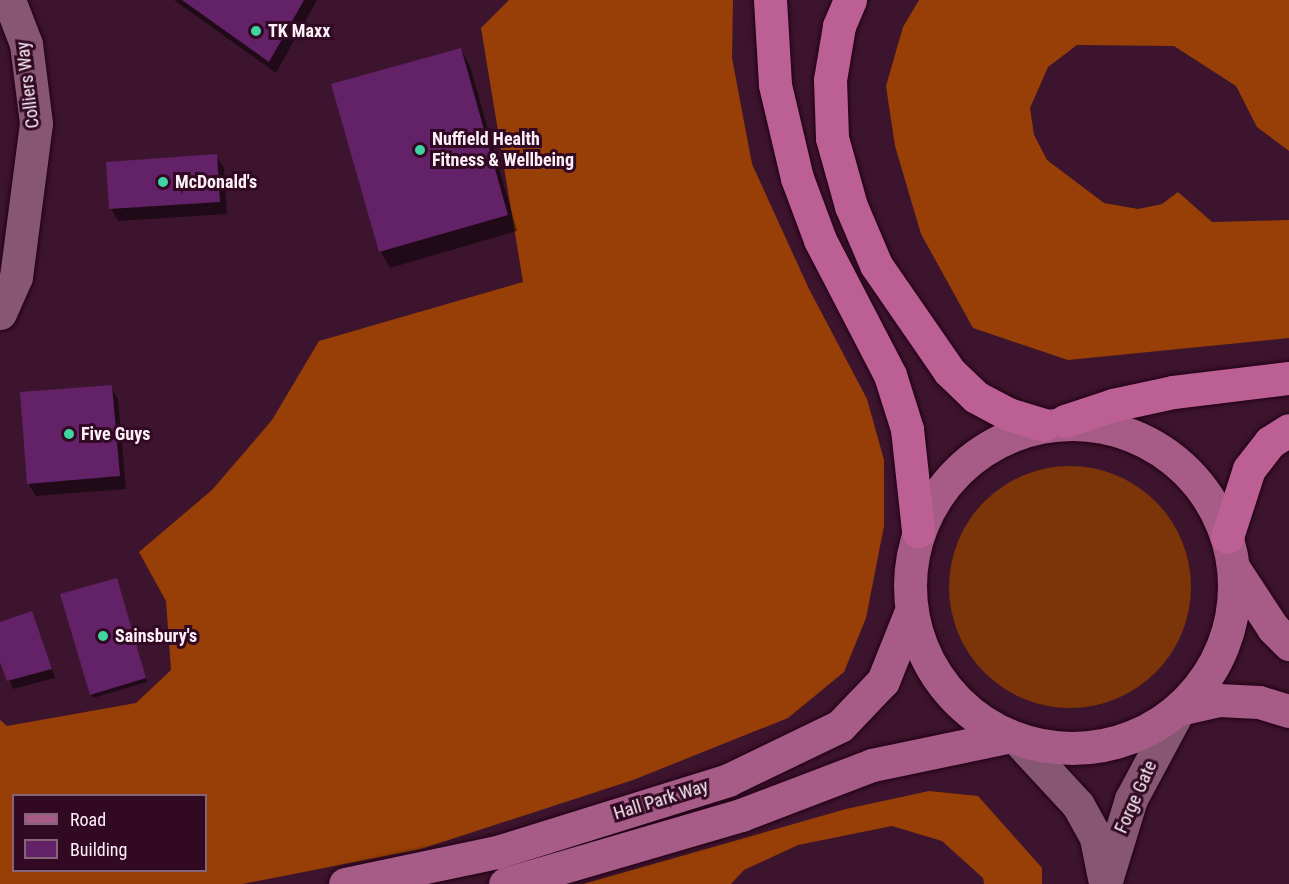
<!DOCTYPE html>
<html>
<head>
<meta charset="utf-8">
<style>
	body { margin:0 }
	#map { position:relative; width:1289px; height:884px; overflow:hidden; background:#3d142d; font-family:"Roboto Condensed",sans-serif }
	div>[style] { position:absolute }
	.green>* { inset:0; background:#7c3409 }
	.round { border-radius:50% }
	.forest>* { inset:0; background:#973f07 }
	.shadow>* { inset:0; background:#0007 }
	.building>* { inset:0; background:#632167 }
	.roads { filter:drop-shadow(0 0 2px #220015) drop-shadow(0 0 2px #220015) }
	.minor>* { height:33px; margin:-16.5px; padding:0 16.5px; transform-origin:16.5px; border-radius:16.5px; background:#875771 }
	.major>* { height:33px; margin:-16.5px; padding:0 16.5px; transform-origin:16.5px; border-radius:16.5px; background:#a75c87 }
	.major>.ring { margin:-16.5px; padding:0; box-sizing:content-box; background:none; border:33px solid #a75c87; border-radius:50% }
	.highway>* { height:33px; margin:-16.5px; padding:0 16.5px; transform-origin:16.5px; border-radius:16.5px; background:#bc5f95 }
	.dots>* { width:16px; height:16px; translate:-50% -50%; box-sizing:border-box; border:3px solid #320923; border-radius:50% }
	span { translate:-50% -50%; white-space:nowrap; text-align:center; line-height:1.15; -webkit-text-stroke:6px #320923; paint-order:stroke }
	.poi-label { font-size:18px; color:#fcf0f6; font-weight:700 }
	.left { translate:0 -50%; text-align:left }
	.street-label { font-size:18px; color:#fcf0f6 }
	.legend { position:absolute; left:12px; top:794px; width:195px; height:78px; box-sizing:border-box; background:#320923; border:2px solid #836577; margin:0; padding:8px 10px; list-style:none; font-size:18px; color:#fcf0f6 }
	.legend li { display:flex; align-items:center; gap:12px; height:30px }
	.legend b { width:30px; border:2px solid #836577 }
</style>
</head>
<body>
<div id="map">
	<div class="green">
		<div class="round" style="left:949px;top:466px;width:242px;height:242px"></div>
	</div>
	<div class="forest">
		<div style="clip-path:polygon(evenodd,509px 0,733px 0,732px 58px,752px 164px,809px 289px,867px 399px,884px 460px,884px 526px,866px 618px,844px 672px,788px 718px,633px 780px,421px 849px,242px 884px,0 884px,0 720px,7px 726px,136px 703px,171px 670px,166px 601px,139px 552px,212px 490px,272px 420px,319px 341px,523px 282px,481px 28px,509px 0,14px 796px,206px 796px,206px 870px,14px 870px,14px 796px)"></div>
		<div style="clip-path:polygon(919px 0,1289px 0,1289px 151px,1257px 127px,1236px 86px,1174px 46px,1077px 45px,1048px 67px,1030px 108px,1034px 135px,1047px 160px,1104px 203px,1138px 209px,1162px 204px,1178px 192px,1212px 222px,1289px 220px,1289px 338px,1068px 360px,973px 328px,921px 234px,895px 146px,886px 86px,903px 27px)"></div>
		<div style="clip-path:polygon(929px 791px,978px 796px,1042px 868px,1042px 884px,984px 884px,983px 878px,942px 841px,892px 826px,798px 845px,744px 870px,731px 884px,583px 884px,846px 809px)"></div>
	</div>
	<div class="shadow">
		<div style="clip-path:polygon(174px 0,317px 0,276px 73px)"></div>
		<div style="clip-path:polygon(461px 49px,470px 66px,517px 231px,390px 268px,381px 252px,332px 85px)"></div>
		<div style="clip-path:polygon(216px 156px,224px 168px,227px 214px,118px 221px,111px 209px,108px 163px)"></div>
		<div style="clip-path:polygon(111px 387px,118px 399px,126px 489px,36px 496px,28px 483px)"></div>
		<div style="clip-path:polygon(118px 583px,147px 682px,93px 698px,91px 694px)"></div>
		<div style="clip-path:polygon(32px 613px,55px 678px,13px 689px,0 657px,0 623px)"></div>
	</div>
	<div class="building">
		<div style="clip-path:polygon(182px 0,304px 0,269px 62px)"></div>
		<div style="clip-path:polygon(461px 48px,508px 215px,379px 252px,331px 84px)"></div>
		<div style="clip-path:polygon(217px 154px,220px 202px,109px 209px,106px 162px)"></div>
		<div style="clip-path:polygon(112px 385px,120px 476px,27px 484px,20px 392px)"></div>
		<div style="clip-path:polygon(117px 578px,146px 678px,90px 695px,60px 594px)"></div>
		<div style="clip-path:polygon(32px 611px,52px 669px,7px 681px,0 662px,0 622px)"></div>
	</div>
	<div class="roads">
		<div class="minor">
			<div style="left:0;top:313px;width:39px;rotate:-66deg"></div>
			<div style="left:16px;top:277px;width:155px;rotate:-82.6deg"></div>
			<div style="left:36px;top:123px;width:80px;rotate:-97.2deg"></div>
			<div style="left:26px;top:44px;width:47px;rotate:-111.1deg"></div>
			<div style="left:1018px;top:740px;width:88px;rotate:47.3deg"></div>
			<div style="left:1078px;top:805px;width:38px;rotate:61deg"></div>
			<div style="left:1096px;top:838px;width:41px;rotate:78.7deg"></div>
			<div style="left:1105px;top:884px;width:89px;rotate:-73deg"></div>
			<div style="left:1131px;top:799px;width:95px;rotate:-61.8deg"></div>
		</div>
		<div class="major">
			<div class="ring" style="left:910px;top:424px;width:291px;height:291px"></div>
			<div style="left:1233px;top:567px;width:73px;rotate:56.7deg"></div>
			<div style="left:1273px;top:628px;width:23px;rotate:45deg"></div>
			<div style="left:1184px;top:708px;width:35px;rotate:-13deg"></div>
			<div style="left:1218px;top:700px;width:41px;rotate:2.8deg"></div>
			<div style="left:1259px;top:702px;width:31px;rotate:17deg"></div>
			<div style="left:345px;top:884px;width:155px;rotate:-11.9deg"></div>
			<div style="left:497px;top:852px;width:242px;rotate:-17.3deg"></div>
			<div style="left:728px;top:780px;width:124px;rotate:-25.7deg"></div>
			<div style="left:840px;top:726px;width:62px;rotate:-46.3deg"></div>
			<div style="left:883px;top:681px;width:70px;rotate:-68.2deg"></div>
			<div style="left:505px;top:884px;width:246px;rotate:-16.3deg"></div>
			<div style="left:741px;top:815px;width:140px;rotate:-20.9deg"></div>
			<div style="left:872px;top:765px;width:137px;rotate:-11.8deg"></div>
		</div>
		<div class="highway">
			<div style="left:770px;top:0;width:85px;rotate:86.6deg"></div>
			<div style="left:775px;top:85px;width:96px;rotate:76.7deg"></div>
			<div style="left:797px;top:178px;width:66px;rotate:69.6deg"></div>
			<div style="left:820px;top:240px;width:152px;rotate:62.6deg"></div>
			<div style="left:890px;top:375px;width:57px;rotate:72.5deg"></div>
			<div style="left:907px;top:429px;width:103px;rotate:83.8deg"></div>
			<div style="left:850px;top:0;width:28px;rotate:113deg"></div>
			<div style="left:839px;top:26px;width:55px;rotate:99.5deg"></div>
			<div style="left:830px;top:80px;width:58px;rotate:88deg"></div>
			<div style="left:832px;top:138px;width:71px;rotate:74.4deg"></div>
			<div style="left:851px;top:206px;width:64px;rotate:67deg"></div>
			<div style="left:876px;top:265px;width:129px;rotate:55.4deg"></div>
			<div style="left:949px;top:371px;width:37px;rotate:44deg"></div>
			<div style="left:976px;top:397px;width:36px;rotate:28deg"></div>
			<div style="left:1008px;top:414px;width:37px;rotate:17deg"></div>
			<div style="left:1065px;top:421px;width:51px;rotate:-18.4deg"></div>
			<div style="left:1113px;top:405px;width:61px;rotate:-12.2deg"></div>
			<div style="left:1173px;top:392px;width:117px;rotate:-6.9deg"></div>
			<div style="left:1227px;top:537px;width:71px;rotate:-72.1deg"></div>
			<div style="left:1249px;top:469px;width:34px;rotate:-52deg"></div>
			<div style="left:1270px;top:442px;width:22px;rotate:-32deg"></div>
		</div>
	</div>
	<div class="dots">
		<div style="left:256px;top:31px;background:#40d4a2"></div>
		<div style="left:420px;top:150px;background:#40d4a2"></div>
		<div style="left:163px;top:182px;background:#40d4a2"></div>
		<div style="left:69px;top:434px;background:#40d4a2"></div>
		<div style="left:103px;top:636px;background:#40d4a2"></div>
	</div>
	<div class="poi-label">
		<span class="left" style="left:268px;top:31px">TK Maxx</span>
		<span class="left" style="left:432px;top:150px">Nuffield Health<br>Fitness &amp; Wellbeing</span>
		<span class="left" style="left:175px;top:182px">McDonald's</span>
		<span class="left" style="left:81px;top:434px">Five Guys</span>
		<span class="left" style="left:115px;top:636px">Sainsbury's</span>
	</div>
	<div class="street-label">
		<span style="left:28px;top:85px;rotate:-97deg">Colliers Way</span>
		<span style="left:1136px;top:797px;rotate:-66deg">Forge Gate</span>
		<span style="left:661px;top:800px;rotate:-17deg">Hall Park Way</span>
	</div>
	<ul class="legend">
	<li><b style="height:8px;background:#a75c87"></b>Road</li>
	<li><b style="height:16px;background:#632167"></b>Building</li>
	</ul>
</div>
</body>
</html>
